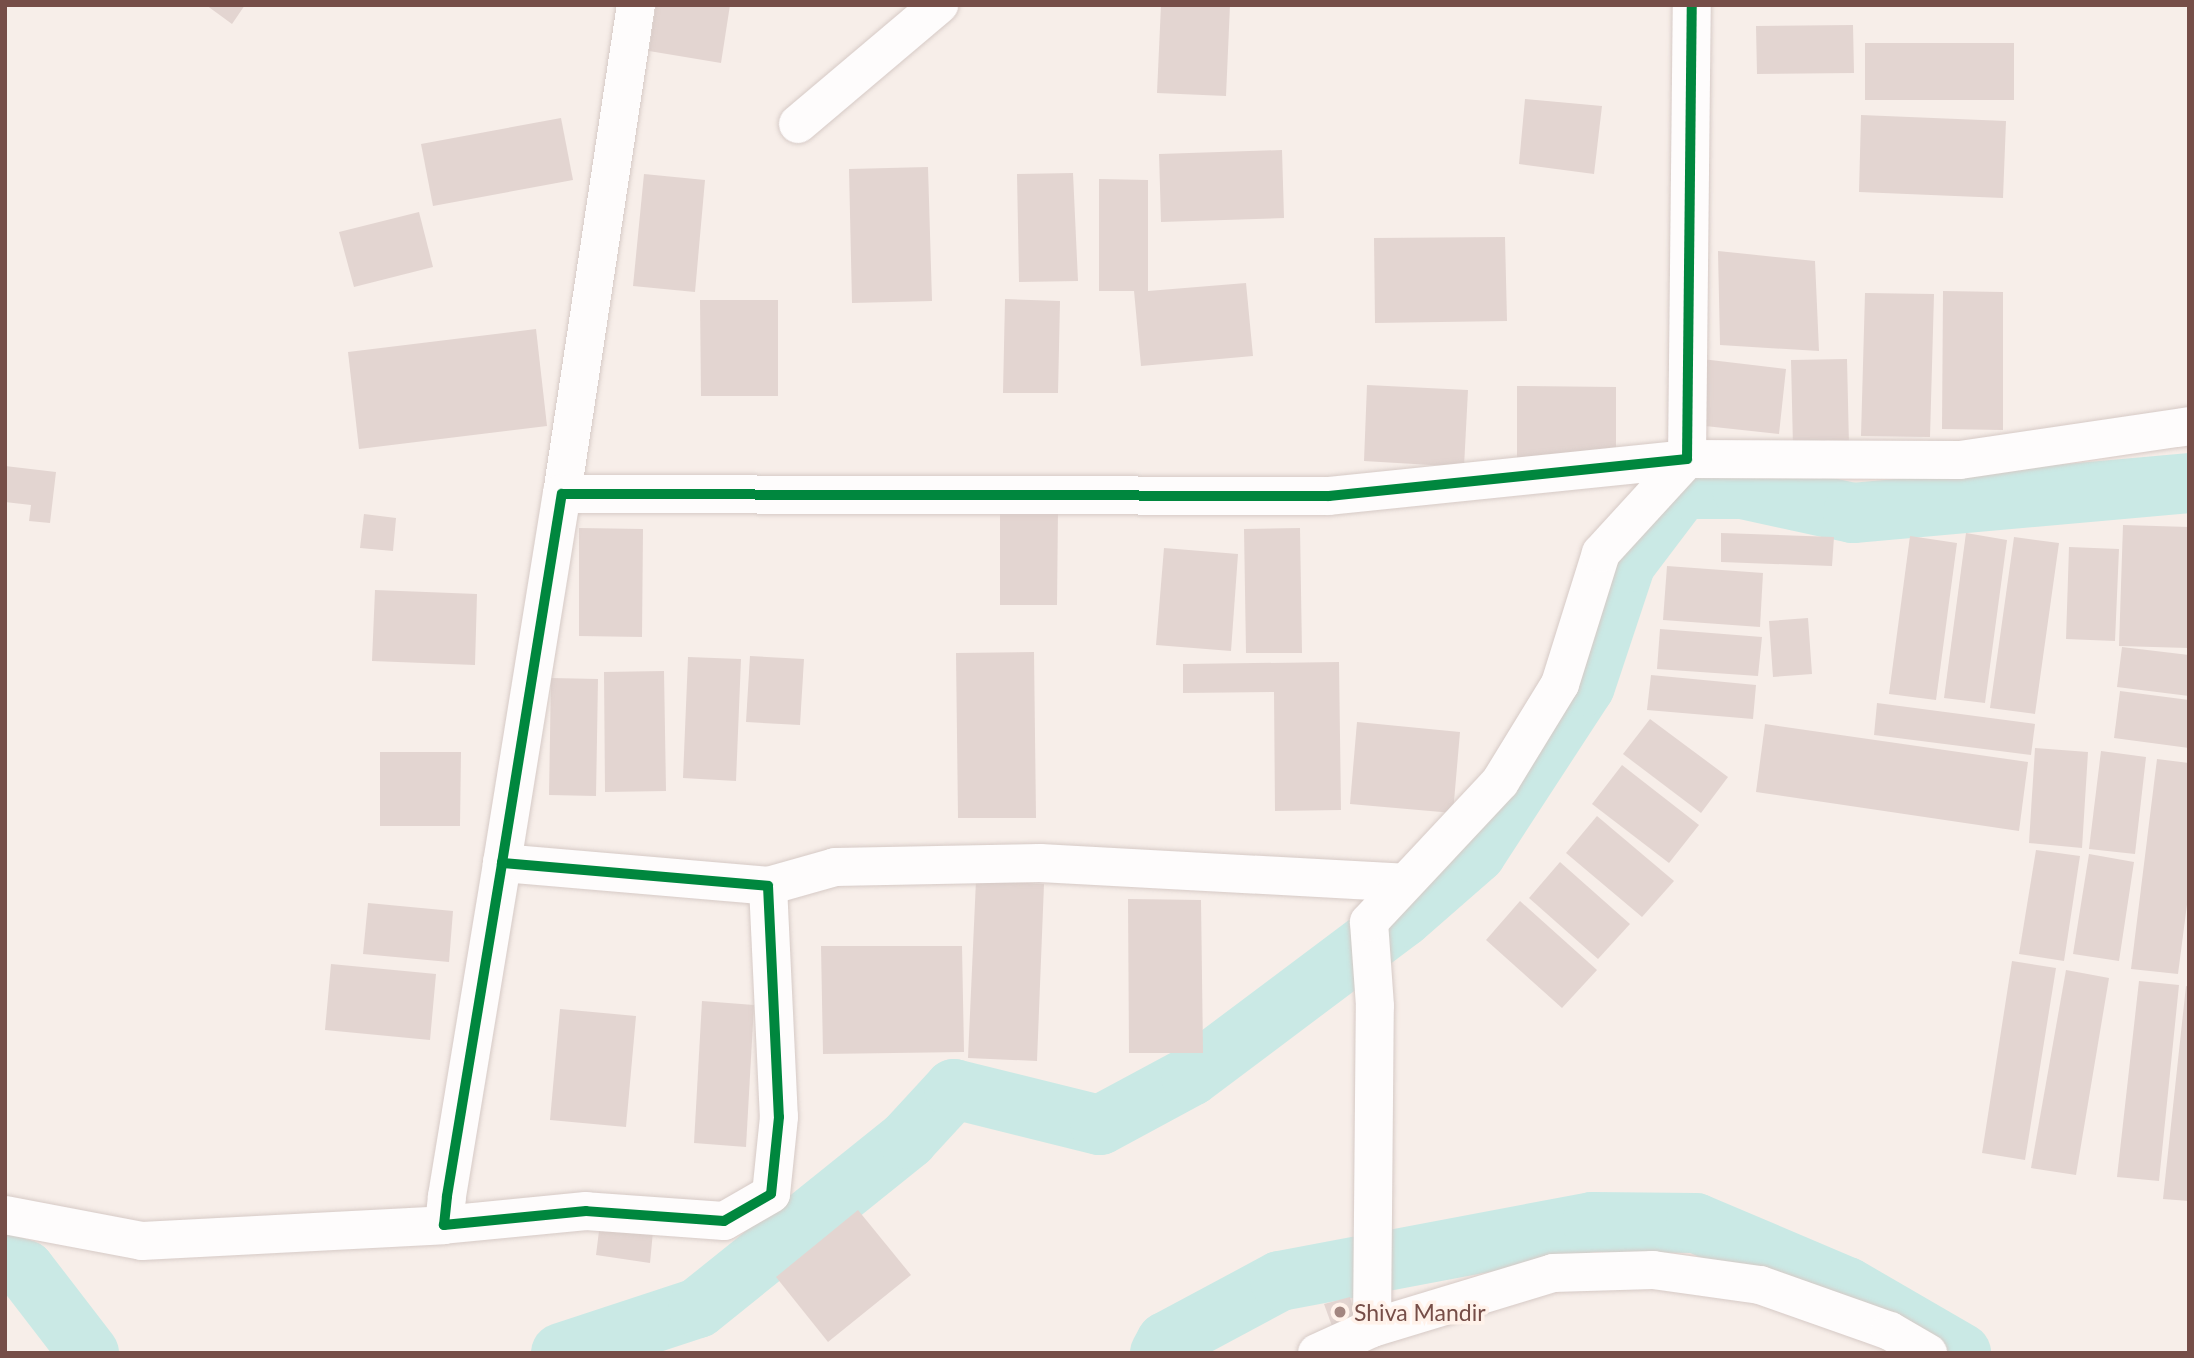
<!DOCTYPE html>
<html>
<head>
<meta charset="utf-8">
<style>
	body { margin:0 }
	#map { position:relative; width:2194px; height:1358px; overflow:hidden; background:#f7eee9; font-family:Lato,sans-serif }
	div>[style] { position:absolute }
	.canal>* { height:60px; margin:-30px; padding:0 30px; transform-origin:30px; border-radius:30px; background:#cae9e5 }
	.building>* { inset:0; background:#e3d5d1 }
	.roads { filter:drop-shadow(0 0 2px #d6cac6) drop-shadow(0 0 2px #d6cac6) }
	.minor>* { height:38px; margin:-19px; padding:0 19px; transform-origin:19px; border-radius:19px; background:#fefcfc }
	.cycleway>* { height:10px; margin:-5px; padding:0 5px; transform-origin:5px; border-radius:5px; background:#00873e }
	.dots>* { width:19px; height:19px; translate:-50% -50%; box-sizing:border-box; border:4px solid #fff2ea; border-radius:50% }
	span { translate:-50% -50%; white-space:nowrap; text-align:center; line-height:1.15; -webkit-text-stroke:7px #fff2ea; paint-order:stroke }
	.poi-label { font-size:23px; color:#764e48 }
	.left { translate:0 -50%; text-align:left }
	.frame { position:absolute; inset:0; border:7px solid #764e48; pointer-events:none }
</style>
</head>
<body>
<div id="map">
	<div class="canal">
		<div style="left:5px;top:1264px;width:21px;rotate:17deg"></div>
		<div style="left:25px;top:1270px;width:105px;rotate:52.4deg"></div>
		<div style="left:561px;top:1353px;width:144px;rotate:-18.2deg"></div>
		<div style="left:698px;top:1308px;width:270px;rotate:-38.8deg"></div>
		<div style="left:908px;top:1139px;width:68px;rotate:-47.4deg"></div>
		<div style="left:954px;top:1089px;width:150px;rotate:13.9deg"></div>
		<div style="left:1100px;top:1125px;width:103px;rotate:-28.3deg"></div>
		<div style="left:1191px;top:1076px;width:265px;rotate:-36.9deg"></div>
		<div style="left:1403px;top:917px;width:97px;rotate:-41.2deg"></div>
		<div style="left:1476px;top:853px;width:199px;rotate:-56.9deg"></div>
		<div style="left:1585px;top:686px;width:130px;rotate:-71.6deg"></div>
		<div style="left:1626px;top:563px;width:93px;rotate:-52.9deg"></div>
		<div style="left:1682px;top:489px;width:60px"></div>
		<div style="left:1742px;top:489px;width:114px;rotate:12.2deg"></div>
		<div style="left:1853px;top:513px;width:337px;rotate:-5.1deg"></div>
		<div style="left:1160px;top:1353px;width:13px;rotate:-61deg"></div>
		<div style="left:1166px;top:1342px;width:129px;rotate:-28.2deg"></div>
		<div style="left:1280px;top:1281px;width:318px;rotate:-10.7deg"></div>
		<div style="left:1592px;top:1222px;width:104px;rotate:0.6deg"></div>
		<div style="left:1696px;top:1223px;width:164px;rotate:23deg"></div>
		<div style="left:1847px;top:1287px;width:132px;rotate:30.1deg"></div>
	</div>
	<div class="building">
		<div style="clip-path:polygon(206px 5px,245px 5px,232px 24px)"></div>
		<div style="clip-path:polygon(656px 5px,730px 5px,721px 63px,649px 51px)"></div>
		<div style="clip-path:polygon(1161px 5px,1230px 5px,1226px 96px,1157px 93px)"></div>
		<div style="clip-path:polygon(1853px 25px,1854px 73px,1757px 74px,1756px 26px)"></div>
		<div style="clip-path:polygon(1865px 43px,2014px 43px,2014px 100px,1865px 100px)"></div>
		<div style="clip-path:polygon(1525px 99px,1602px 106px,1594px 174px,1519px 164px)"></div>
		<div style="clip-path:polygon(1861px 115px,2006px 121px,2003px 198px,1859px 192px)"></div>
		<div style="clip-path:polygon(561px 118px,573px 180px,433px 206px,421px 144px)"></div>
		<div style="clip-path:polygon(1282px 150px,1284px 218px,1161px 222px,1159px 154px)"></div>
		<div style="clip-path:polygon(928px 167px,932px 301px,852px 303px,849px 169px)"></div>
		<div style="clip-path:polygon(1073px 173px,1078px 281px,1019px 282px,1017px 174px)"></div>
		<div style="clip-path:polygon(644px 174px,705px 180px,695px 292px,633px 286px)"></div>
		<div style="clip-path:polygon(1099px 179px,1148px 180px,1148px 291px,1246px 283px,1253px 356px,1141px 366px,1134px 291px,1099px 291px)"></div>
		<div style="clip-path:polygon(419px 212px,433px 267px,354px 287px,339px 232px)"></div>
		<div style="clip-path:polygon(1505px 237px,1507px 321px,1375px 323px,1374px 238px)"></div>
		<div style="clip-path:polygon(1718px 251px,1815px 261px,1819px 351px,1720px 345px)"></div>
		<div style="clip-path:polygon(1943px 291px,2003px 292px,2003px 430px,1942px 429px)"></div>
		<div style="clip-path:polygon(1865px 293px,1934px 294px,1930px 437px,1861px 436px)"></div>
		<div style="clip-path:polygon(1005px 299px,1060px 301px,1058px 393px,1003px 393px)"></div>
		<div style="clip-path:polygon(700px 300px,778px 300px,778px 396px,701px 396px)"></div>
		<div style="clip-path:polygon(536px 329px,547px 426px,359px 449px,348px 352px)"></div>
		<div style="clip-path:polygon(1702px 359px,1786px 369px,1779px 434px,1696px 425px)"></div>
		<div style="clip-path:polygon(1847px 359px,1849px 446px,1793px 447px,1791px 360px)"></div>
		<div style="clip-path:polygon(1367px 385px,1468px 390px,1464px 467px,1364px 461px)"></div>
		<div style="clip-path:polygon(1517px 386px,1616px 387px,1616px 462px,1517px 461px)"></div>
		<div style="clip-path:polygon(5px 466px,56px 472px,50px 523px,29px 521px,31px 505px,5px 502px)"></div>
		<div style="clip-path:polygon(1000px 509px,1058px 509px,1057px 605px,1000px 605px)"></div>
		<div style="clip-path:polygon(364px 514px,396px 518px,393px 551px,360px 548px)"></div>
		<div style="clip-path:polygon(2123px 525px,2189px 527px,2188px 648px,2119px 646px)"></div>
		<div style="clip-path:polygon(579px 528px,643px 529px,642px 637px,579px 636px)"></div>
		<div style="clip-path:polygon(1300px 528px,1302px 653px,1246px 653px,1244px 529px)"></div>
		<div style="clip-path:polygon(1721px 533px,1834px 537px,1832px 566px,1721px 562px)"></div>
		<div style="clip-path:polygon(1966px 533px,2007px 540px,1985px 703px,1944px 698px)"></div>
		<div style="clip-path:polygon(1910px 536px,1957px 543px,1936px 700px,1889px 694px)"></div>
		<div style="clip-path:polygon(2014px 537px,2059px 543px,2035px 714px,1990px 708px)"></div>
		<div style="clip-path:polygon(2069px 547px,2119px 549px,2115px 641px,2066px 639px)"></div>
		<div style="clip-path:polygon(1164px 548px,1238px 554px,1231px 651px,1156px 645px)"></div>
		<div style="clip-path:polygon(1667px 566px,1763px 573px,1760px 627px,1663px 620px)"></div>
		<div style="clip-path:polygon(375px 590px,477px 594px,475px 665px,372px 661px)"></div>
		<div style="clip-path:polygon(1808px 618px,1812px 674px,1773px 677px,1769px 621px)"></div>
		<div style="clip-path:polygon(1660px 629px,1762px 637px,1758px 676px,1657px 669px)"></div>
		<div style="clip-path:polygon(2122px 647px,2189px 655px,2189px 696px,2117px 687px)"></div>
		<div style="clip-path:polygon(1034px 652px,1036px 818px,958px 818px,956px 653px)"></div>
		<div style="clip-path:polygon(750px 656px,804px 659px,800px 725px,746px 722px)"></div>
		<div style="clip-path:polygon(688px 657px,741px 659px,736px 781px,683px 778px)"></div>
		<div style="clip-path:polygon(1339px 662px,1341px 810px,1275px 811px,1274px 692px,1183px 693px,1183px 664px)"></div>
		<div style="clip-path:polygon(664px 671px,666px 791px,605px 792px,604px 672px)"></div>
		<div style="clip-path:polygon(1651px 675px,1756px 685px,1753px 719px,1647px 710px)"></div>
		<div style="clip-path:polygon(551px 678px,598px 679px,596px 796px,549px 795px)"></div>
		<div style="clip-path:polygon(2120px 691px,2189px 700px,2189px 748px,2114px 738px)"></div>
		<div style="clip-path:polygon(1877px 703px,2035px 724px,2031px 755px,1874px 735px)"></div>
		<div style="clip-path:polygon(1650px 719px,1728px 777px,1701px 813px,1623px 754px)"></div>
		<div style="clip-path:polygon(1357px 722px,1460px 732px,1453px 813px,1350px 804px)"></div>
		<div style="clip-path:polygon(1765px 724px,2028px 762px,2019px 831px,1756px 792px)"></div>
		<div style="clip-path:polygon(2035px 748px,2088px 752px,2082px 848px,2029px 843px)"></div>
		<div style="clip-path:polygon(2101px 751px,2146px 757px,2135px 854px,2089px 849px)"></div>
		<div style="clip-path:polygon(380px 752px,461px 752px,460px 826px,380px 826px)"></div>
		<div style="clip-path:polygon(2157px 759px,2189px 763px,2189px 889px,2178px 974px,2131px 969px)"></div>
		<div style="clip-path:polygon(1622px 765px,1699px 825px,1669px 863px,1592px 804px)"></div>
		<div style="clip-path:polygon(1597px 816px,1674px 881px,1642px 917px,1566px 853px)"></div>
		<div style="clip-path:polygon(2036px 850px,2080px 856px,2064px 961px,2019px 954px)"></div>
		<div style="clip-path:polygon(2089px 854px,2134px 862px,2119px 961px,2073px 954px)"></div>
		<div style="clip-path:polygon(1560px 862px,1630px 924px,1598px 959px,1529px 898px)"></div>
		<div style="clip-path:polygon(976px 880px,1044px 884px,1037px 1061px,968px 1058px)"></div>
		<div style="clip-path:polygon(1128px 899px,1201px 900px,1203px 1053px,1129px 1053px)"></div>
		<div style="clip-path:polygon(1520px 901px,1597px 970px,1562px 1008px,1486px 940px)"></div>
		<div style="clip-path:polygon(368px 903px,453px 911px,449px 962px,363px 954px)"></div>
		<div style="clip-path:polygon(821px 946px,962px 946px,964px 1052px,823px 1054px)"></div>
		<div style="clip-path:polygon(2012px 961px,2056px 968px,2025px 1160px,1982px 1153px)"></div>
		<div style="clip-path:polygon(331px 964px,436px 974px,430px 1040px,325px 1030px)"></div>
		<div style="clip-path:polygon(2066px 970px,2109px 978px,2076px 1175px,2031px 1168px)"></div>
		<div style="clip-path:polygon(2139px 981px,2179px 985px,2159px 1181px,2117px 1177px)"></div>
		<div style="clip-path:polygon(2186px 986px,2189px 987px,2189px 1201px,2163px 1199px)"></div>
		<div style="clip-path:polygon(702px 1001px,754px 1005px,746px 1147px,694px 1143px)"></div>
		<div style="clip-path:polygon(560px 1009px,636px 1016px,626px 1127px,550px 1120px)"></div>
		<div style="clip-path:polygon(858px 1210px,911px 1275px,828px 1342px,776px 1277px)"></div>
		<div style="clip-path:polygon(600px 1223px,653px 1231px,650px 1263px,596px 1255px)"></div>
		<div style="clip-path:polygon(1350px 1297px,1356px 1319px,1332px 1326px,1324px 1304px)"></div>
	</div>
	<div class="roads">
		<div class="minor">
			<div style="left:798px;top:124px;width:185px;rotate:-40.2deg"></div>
			<div style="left:562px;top:494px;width:495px;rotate:-81.4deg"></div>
			<div style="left:502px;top:863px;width:267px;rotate:4.9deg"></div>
			<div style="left:768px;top:886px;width:231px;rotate:87.3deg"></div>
			<div style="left:779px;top:1117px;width:77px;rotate:95.9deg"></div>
			<div style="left:771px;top:1194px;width:54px;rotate:150.1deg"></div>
			<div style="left:724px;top:1221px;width:138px;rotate:-175.9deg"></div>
			<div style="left:586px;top:1211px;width:143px;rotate:174.4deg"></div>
			<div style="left:444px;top:1225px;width:29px;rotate:-84deg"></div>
			<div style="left:447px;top:1196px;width:338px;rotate:-80.6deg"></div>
			<div style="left:502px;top:863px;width:374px;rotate:-80.8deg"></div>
			<div style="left:562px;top:494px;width:767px;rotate:0.15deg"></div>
			<div style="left:1329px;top:496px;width:360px;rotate:-5.9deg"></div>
			<div style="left:1687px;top:459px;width:454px;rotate:-89.4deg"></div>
			<div style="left:768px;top:886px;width:70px;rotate:-15.8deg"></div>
			<div style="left:835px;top:867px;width:205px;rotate:-1.1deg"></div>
			<div style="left:1040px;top:863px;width:365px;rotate:3.1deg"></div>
			<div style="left:5px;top:1215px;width:139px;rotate:10.7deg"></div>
			<div style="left:142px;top:1241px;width:302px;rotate:-3deg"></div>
			<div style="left:1372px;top:1328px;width:189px;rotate:-16.9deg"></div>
			<div style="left:1553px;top:1273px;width:100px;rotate:-1.7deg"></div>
			<div style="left:1653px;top:1270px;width:108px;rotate:8deg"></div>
			<div style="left:1760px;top:1285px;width:138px;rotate:19.5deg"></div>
			<div style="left:1890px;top:1331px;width:44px;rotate:30.1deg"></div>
			<div style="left:1317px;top:1353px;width:60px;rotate:-24.4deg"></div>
			<div style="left:1372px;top:1328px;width:322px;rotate:-89.5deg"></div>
			<div style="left:1375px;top:1006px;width:84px;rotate:-94.1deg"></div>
			<div style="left:1369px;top:922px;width:192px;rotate:-46.9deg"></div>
			<div style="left:1500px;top:782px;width:115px;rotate:-58.5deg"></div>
			<div style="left:1560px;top:684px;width:137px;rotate:-72.6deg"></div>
			<div style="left:1601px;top:553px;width:127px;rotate:-47.5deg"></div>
			<div style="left:1687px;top:459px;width:273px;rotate:0.2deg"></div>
			<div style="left:1960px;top:460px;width:232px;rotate:-8.4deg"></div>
		</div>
	</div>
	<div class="cycleway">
		<div style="left:502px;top:863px;width:267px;rotate:4.9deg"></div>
		<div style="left:768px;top:886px;width:231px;rotate:87.3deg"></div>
		<div style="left:779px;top:1117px;width:77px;rotate:95.9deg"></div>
		<div style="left:771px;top:1194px;width:54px;rotate:150.1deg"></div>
		<div style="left:724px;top:1221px;width:138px;rotate:-175.9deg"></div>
		<div style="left:586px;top:1211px;width:143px;rotate:174.4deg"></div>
		<div style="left:444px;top:1225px;width:29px;rotate:-84deg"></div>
		<div style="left:447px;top:1196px;width:338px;rotate:-80.6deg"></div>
		<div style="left:502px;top:863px;width:374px;rotate:-80.8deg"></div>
		<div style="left:562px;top:494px;width:767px;rotate:0.15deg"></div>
		<div style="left:1329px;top:496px;width:360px;rotate:-5.9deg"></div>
		<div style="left:1687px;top:459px;width:454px;rotate:-89.4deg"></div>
	</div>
	<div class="dots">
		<div style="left:1340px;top:1312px;background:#a38680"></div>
	</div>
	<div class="poi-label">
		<span class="left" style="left:1354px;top:1312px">Shiva Mandir</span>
	</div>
	<div class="frame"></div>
</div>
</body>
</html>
